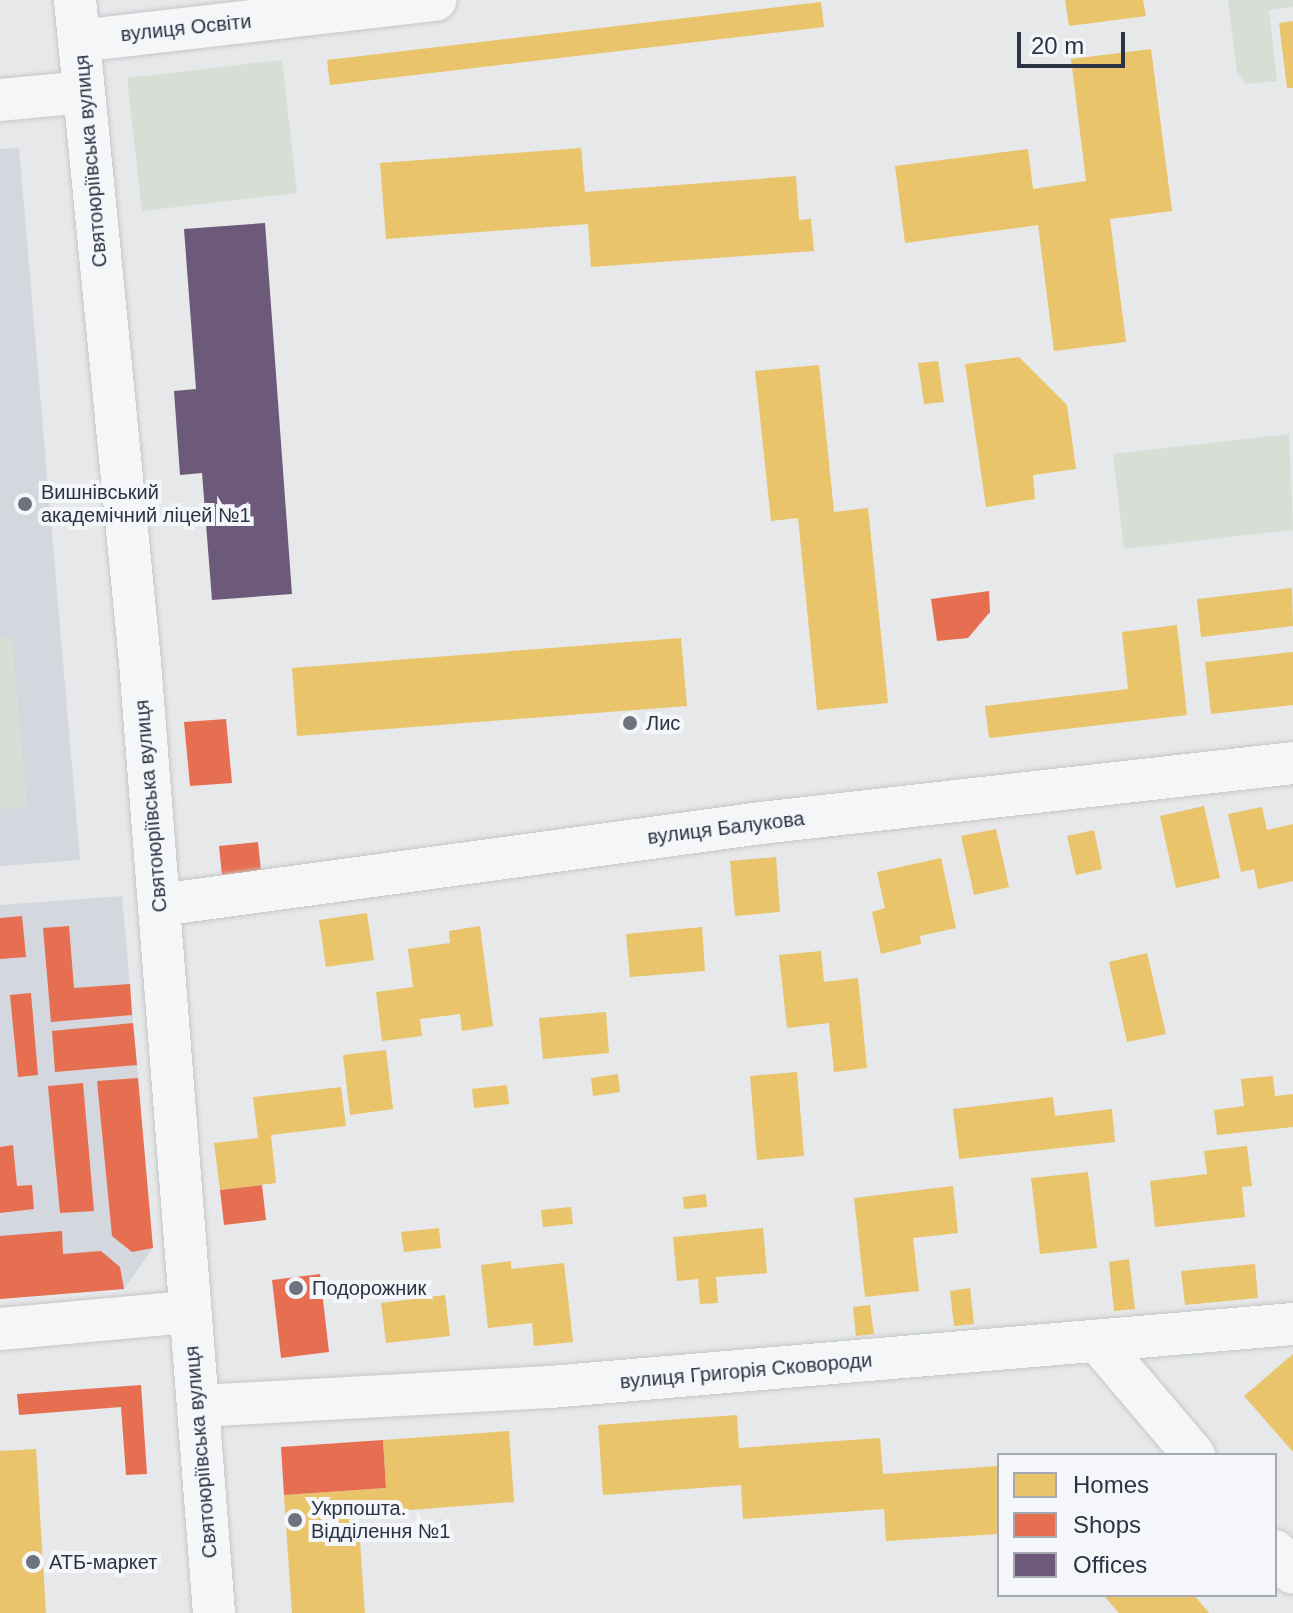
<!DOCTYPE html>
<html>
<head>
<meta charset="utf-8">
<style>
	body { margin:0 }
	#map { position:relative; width:1293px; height:1613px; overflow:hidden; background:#e6e8ea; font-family:Helvetica,sans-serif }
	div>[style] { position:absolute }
	.built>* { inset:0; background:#d4d7dd }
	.green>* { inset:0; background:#d6ded6 }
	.homes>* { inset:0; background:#e9c46a }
	.shops>* { inset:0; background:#e76f51 }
	.offices>* { inset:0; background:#6d597a }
	.roads { filter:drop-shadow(0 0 2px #c4c6c8) drop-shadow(0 0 2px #c4c6c8) }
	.minor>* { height:42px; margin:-21px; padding:0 21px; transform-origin:21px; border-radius:21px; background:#f5f6f7 }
	.dots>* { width:22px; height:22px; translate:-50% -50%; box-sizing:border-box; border:4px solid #f4f6f9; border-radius:50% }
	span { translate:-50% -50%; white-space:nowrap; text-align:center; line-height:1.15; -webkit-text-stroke:8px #f4f6f9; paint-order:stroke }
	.street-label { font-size:20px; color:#2b3445 }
	.poi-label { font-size:20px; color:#2b3445 }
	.left { translate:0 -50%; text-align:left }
	.legend { position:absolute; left:997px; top:1453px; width:280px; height:144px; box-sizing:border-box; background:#f4f6f9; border:2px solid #a4a8b1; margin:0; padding:10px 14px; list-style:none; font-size:24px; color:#2b3445 }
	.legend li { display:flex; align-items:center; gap:16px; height:40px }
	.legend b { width:40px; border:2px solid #a4a8b1 }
	.scale { position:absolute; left:1017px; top:32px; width:108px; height:36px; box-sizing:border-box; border:4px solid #2b3445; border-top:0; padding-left:10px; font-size:24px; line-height:28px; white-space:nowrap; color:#2b3445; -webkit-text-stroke:6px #f4f6f9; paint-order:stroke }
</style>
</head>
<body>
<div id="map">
	<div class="built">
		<div style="clip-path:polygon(19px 148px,80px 860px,0 866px,0 149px)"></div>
		<div style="clip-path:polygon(122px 896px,153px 1248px,124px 1289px,0 1299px,0 905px)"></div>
	</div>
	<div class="green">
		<div style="clip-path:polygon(1228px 0,1293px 0,1293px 7px,1269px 10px,1277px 81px,1246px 84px,1237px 73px)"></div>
		<div style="clip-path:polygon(282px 60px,297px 193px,142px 211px,127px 78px)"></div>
		<div style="clip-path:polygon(1289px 434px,1293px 530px,1124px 549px,1113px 454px)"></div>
		<div style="clip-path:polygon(12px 637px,27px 806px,0 809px,0 639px)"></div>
	</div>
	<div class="homes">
		<div style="clip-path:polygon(1065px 0,1143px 0,1146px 16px,1069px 26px)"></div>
		<div style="clip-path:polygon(821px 2px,824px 27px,330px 85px,327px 60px)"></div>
		<div style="clip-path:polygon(1293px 21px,1293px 88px,1287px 88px,1279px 23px)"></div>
		<div style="clip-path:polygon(1151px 49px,1172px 211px,1110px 219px,1126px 342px,1054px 351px,1038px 225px,905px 243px,895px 166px,1028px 149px,1033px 189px,1086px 181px,1071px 59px)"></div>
		<div style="clip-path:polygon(581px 148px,585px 192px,796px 176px,799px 220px,811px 219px,814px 251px,591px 267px,588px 224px,386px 239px,380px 163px)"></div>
		<div style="clip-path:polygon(1019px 357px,1067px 405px,1076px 469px,1033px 475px,1035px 499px,986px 507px,965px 364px)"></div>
		<div style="clip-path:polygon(938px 361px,944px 402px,924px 404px,918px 363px)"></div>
		<div style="clip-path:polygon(819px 365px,834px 512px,868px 508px,888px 703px,817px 710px,798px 518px,771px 521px,755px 371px)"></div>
		<div style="clip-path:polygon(1292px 588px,1293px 626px,1201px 637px,1197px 599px)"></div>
		<div style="clip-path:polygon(1177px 625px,1187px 715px,989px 738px,985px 706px,1128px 689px,1122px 632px)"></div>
		<div style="clip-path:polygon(681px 638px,687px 706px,297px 736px,292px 668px)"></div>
		<div style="clip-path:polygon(1293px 652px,1293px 705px,1211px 714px,1205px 662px)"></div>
		<div style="clip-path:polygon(1204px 806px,1220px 878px,1176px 888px,1160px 816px)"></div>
		<div style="clip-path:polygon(1262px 807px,1267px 830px,1293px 824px,1293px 881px,1258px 889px,1254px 869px,1241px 872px,1228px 814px)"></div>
		<div style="clip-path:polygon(996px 829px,1009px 887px,974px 895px,961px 836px)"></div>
		<div style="clip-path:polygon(1094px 830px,1102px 869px,1076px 875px,1067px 836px)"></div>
		<div style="clip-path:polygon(776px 857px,780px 912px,735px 916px,730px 861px)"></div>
		<div style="clip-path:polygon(941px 858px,956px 928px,920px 936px,921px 944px,881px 954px,872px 912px,885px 908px,877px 872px)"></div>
		<div style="clip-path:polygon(367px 913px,374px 960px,326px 967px,319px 920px)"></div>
		<div style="clip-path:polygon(480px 926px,493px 1026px,462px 1031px,460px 1014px,420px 1019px,422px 1036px,382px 1041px,376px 992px,413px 987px,408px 949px,450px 943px,449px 931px)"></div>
		<div style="clip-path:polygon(702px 927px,705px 971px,630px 977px,626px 934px)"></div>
		<div style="clip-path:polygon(821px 951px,824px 982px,858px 978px,867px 1068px,834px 1072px,829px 1023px,787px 1028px,779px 955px)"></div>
		<div style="clip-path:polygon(1147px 953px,1166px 1034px,1127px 1042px,1109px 962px)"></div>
		<div style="clip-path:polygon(606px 1012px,609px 1053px,543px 1059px,539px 1018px)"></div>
		<div style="clip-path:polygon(386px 1050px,393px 1109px,350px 1115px,343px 1055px)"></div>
		<div style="clip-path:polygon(797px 1072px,804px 1156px,757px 1160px,750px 1076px)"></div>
		<div style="clip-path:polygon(618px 1074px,620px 1092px,593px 1096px,591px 1078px)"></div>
		<div style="clip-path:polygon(1273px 1076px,1275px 1096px,1293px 1094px,1293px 1127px,1217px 1135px,1214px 1110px,1244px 1106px,1241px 1079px)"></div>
		<div style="clip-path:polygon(507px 1085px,509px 1104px,474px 1108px,472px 1089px)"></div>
		<div style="clip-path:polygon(341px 1087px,346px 1126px,271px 1135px,276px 1183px,220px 1190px,214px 1143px,258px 1138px,253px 1097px)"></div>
		<div style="clip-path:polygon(1053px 1097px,1055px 1116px,1112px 1109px,1115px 1142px,959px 1159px,953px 1109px)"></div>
		<div style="clip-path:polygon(1247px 1146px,1252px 1186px,1242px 1187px,1245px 1217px,1155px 1227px,1150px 1181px,1207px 1174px,1204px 1151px)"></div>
		<div style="clip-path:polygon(1088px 1172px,1097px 1248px,1040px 1254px,1031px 1178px)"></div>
		<div style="clip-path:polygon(953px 1186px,958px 1233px,913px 1238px,919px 1291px,865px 1297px,854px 1198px)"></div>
		<div style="clip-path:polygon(706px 1194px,707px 1207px,684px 1209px,683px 1197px)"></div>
		<div style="clip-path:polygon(571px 1207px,573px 1224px,543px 1227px,541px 1210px)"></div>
		<div style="clip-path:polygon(439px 1228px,441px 1248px,404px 1252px,401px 1232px)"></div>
		<div style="clip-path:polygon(763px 1228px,767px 1273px,716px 1277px,718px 1303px,700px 1304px,698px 1279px,677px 1281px,673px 1237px)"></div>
		<div style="clip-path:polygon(1129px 1259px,1135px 1309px,1114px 1311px,1109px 1262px)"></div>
		<div style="clip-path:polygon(511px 1261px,511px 1269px,564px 1263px,573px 1342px,534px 1346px,532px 1323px,488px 1328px,481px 1265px)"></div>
		<div style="clip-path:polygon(1255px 1264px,1258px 1298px,1185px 1305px,1181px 1271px)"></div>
		<div style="clip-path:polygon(970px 1288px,974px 1324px,954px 1326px,950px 1291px)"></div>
		<div style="clip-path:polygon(445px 1295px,450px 1336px,386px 1343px,381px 1303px)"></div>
		<div style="clip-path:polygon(870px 1305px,874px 1334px,856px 1336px,853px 1307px)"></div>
		<div style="clip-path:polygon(1293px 1354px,1293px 1452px,1244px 1396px)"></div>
		<div style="clip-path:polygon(737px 1415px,739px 1448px,880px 1438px,883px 1474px,999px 1466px,999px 1534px,886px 1541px,884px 1509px,743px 1519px,741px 1485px,603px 1495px,598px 1425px)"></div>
		<div style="clip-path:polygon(509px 1431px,514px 1502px,358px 1514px,365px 1613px,292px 1613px,284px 1495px,386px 1488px,383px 1440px)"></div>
		<div style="clip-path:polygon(36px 1449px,46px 1613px,0 1613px,0 1451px)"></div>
		<div style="clip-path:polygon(1103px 1595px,1194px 1595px,1209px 1613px,1119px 1613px)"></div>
	</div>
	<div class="shops">
		<div style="clip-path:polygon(989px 591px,990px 612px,968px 638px,937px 641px,931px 599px)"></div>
		<div style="clip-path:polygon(226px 719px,232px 783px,190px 786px,184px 722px)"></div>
		<div style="clip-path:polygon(258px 842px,261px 871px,222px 875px,219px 846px)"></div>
		<div style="clip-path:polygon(22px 916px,26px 957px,0 959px,0 918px)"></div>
		<div style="clip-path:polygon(69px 926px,74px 988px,130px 984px,132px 1015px,51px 1022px,43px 928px)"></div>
		<div style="clip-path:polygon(31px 993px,38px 1075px,18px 1077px,10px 995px)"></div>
		<div style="clip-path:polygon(133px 1023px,137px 1065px,55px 1072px,52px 1031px)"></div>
		<div style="clip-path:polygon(138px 1078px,153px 1248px,132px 1252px,112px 1236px,97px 1081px)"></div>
		<div style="clip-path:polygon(83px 1083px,94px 1211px,60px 1213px,48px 1086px)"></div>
		<div style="clip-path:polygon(13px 1145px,17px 1186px,32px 1185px,34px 1209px,0 1213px,0 1147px)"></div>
		<div style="clip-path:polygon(262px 1185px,266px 1220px,224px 1225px,220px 1190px)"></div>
		<div style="clip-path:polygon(62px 1231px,63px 1254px,101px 1251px,120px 1267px,124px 1289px,0 1299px,0 1236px)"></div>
		<div style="clip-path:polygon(320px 1274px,329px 1352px,281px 1358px,272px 1280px)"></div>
		<div style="clip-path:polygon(141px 1385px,147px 1474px,126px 1475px,121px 1407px,19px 1415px,17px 1394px)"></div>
		<div style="clip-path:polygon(383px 1440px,386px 1488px,284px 1495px,281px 1447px)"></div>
	</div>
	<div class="offices">
		<div style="clip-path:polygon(265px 223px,292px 594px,212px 600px,202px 473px,180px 475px,174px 391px,196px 389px,184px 229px)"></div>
	</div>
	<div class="roads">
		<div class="minor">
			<div style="left:75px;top:0;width:665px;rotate:84.39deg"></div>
			<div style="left:140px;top:662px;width:954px;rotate:85.55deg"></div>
			<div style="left:79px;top:41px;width:359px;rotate:-6.6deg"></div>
			<div style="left:0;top:100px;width:84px;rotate:-5.4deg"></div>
			<div style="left:160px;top:905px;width:607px;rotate:-7.77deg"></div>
			<div style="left:761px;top:823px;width:535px;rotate:-6.43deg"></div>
			<div style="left:0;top:1329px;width:189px;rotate:-5.2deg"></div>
			<div style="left:1099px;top:1343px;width:147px;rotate:49.7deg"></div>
			<div style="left:199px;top:1406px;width:352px;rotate:-3.1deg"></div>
			<div style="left:550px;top:1387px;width:746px;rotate:-4.85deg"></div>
			<div style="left:1275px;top:1551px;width:28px;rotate:51deg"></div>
		</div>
	</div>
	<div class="dots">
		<div style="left:25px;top:504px;background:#6c737f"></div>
		<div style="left:630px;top:723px;background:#6c737f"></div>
		<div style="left:296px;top:1288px;background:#6c737f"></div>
		<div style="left:295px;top:1520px;background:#6c737f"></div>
		<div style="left:33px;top:1562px;background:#6c737f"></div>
	</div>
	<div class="street-label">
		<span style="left:186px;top:28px;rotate:-6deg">вулиця Освіти</span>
		<span style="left:91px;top:161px;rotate:-95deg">Святоюріївська вулиця</span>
		<span style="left:151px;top:806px;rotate:-95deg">Святоюріївська вулиця</span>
		<span style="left:726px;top:828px;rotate:-7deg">вулиця Балукова</span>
		<span style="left:746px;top:1371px;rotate:-5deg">вулиця Григорія Сковороди</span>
		<span style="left:201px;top:1452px;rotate:-95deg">Святоюріївська вулиця</span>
	</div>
	<div class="poi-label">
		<span class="left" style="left:41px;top:504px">Вишнівський<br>академічний ліцей №1</span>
		<span class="left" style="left:646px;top:723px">Лис</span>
		<span class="left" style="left:312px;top:1288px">Подорожник</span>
		<span class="left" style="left:311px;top:1520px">Укрпошта.<br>Відділення №1</span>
		<span class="left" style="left:49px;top:1562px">АТБ-маркет</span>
	</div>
	<ul class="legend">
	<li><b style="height:22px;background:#e9c46a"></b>Homes</li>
	<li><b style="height:22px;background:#e76f51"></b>Shops</li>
	<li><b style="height:22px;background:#6d597a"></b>Offices</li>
	</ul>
	<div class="scale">20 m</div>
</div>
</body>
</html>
